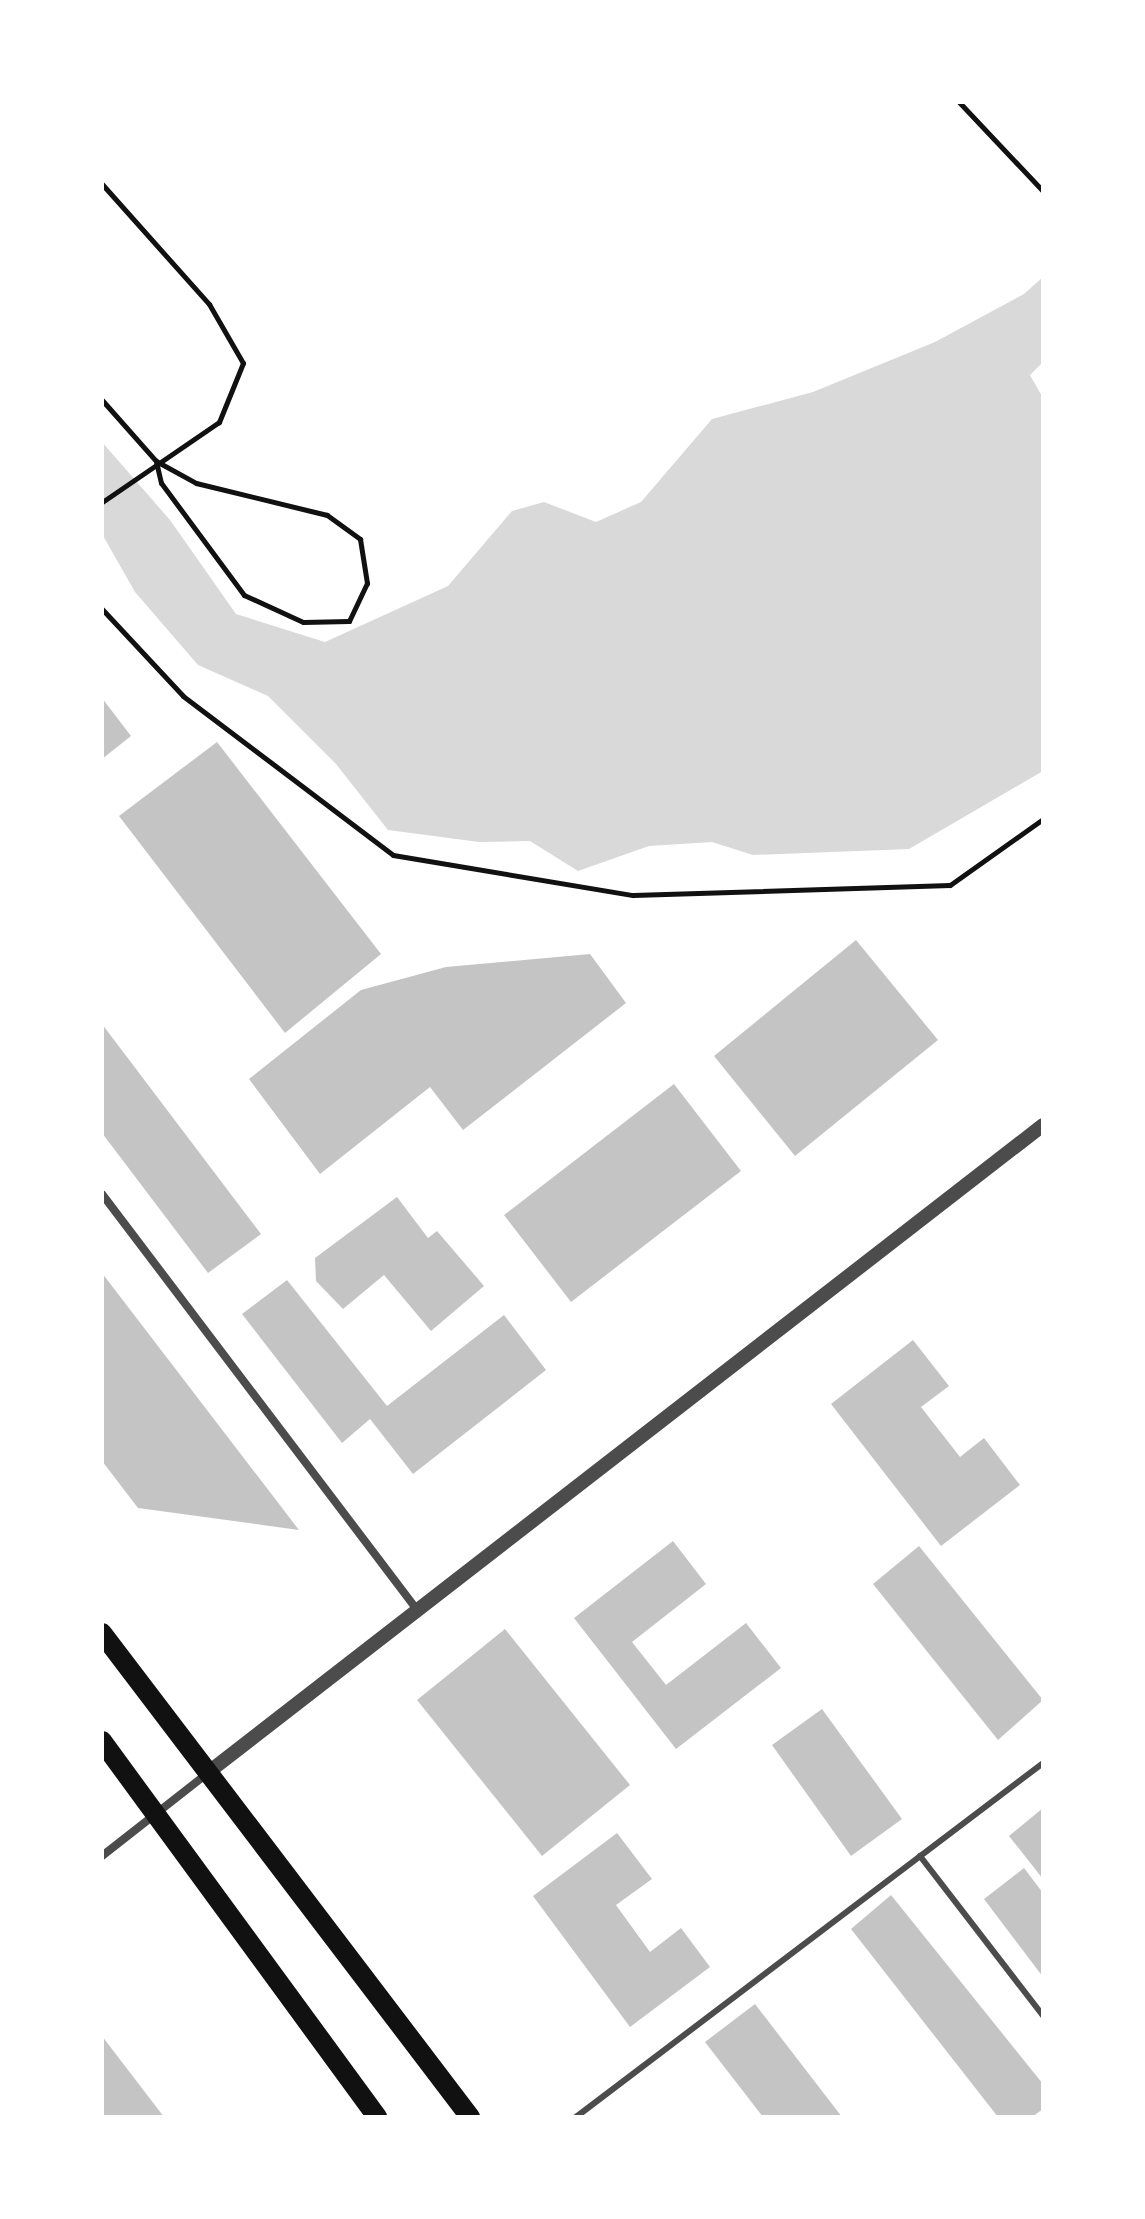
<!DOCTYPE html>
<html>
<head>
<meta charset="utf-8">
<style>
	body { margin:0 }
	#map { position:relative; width:1145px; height:2219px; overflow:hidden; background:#fff; font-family:Ubuntu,sans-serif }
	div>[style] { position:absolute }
	.water>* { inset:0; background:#d9d9d9 }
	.building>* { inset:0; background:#c4c4c4 }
	.path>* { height:5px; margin:-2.5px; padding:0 2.5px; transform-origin:2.5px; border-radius:2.5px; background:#111 }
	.service>* { height:6px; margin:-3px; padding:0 3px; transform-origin:3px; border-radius:3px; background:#4c4c4c }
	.minor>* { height:8px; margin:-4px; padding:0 4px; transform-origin:4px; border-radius:4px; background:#4c4c4c }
	.tertiary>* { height:14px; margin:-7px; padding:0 7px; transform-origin:7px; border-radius:7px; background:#4c4c4c }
	.primary>* { height:20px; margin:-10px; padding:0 10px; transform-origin:10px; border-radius:10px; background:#111 }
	span { translate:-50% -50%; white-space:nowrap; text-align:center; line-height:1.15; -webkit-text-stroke:8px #fff; paint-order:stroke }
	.frame { position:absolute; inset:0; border:104px solid #fff; pointer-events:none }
</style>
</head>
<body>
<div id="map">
	<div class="water">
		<div style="clip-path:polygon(1043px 277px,1043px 362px,1030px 375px,1043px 398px,1043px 771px,909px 849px,753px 855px,712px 842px,649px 846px,578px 871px,530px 841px,479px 842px,388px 830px,336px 764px,268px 696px,198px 665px,135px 592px,102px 534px,102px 442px,170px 520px,236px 614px,325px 642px,448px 586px,512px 511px,544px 502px,596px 522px,641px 502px,712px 419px,813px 392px,935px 342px,1024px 294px)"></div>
	</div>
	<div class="building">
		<div style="clip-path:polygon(102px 698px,131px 736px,102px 759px)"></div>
		<div style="clip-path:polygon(217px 742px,381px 954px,285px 1033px,119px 816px)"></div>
		<div style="clip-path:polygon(856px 940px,938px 1040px,795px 1156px,714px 1056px)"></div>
		<div style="clip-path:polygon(590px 954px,626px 1003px,463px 1130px,430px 1087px,320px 1174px,249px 1079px,361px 990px,446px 967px)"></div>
		<div style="clip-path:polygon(102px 1024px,261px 1234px,208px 1273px,102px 1133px)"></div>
		<div style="clip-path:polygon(674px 1084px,741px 1171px,571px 1302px,504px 1215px)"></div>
		<div style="clip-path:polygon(397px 1197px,428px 1238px,437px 1231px,484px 1286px,431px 1331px,384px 1275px,343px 1309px,316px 1281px,315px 1258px)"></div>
		<div style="clip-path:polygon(102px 1273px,299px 1530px,138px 1508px,102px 1461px)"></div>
		<div style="clip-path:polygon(287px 1280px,387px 1406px,504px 1315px,546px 1370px,413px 1474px,370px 1419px,342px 1443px,242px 1314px)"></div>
		<div style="clip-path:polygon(913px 1340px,949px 1386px,921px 1407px,960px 1457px,984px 1438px,1020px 1485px,941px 1546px,831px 1404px)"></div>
		<div style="clip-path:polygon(673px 1541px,706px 1584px,632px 1642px,666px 1685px,746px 1623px,781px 1668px,676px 1749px,574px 1618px)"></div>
		<div style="clip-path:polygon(919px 1546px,1043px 1700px,998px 1740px,873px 1584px)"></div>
		<div style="clip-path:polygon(505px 1629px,630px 1785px,542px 1856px,417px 1700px)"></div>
		<div style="clip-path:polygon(822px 1709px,902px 1819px,851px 1856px,772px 1745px)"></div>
		<div style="clip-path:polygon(1043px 1808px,1043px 1879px,1009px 1836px)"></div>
		<div style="clip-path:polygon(617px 1833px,652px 1879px,616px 1905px,650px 1952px,681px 1928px,710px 1967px,630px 2027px,533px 1896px)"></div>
		<div style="clip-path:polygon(1024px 1868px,1043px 1893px,1043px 1977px,984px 1899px)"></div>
		<div style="clip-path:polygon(891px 1895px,1043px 2084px,1043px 2109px,1032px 2117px,998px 2117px,851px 1929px)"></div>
		<div style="clip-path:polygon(755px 2004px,842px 2117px,763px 2117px,705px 2042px)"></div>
		<div style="clip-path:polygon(102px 2036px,164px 2117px,102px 2117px)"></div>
	</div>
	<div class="path">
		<div style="left:959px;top:102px;width:122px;rotate:46.7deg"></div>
		<div style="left:102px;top:184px;width:161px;rotate:48.3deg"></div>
		<div style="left:209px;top:304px;width:68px;rotate:60deg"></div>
		<div style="left:243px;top:363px;width:64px;rotate:112.1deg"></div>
		<div style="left:219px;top:422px;width:142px;rotate:145.6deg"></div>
		<div style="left:102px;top:400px;width:81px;rotate:48.5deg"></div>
		<div style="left:156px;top:461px;width:46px;rotate:28.8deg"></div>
		<div style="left:196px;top:483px;width:135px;rotate:13.7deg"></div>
		<div style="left:327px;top:515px;width:41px;rotate:36deg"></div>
		<div style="left:360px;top:539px;width:45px;rotate:81deg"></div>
		<div style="left:367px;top:583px;width:42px;rotate:115.3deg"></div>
		<div style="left:349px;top:621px;width:46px;rotate:178.8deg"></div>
		<div style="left:303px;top:622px;width:65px;rotate:-155.4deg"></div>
		<div style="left:244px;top:595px;width:139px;rotate:-126.5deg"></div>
		<div style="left:161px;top:483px;width:23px;rotate:-103deg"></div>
		<div style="left:102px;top:609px;width:119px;rotate:47deg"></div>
		<div style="left:183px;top:696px;width:263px;rotate:37.1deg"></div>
		<div style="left:393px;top:855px;width:243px;rotate:9.5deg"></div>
		<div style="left:633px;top:895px;width:317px;rotate:-1.8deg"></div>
		<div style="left:950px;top:885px;width:114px;rotate:-35.4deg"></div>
	</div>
	<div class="service">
		<div style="left:920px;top:1856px;width:202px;rotate:52.4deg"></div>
		<div style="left:576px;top:2117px;width:586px;rotate:-37.16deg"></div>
	</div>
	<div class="minor">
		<div style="left:102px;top:1194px;width:523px;rotate:52.85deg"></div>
		<div style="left:102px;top:1856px;width:136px;rotate:-38.1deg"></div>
	</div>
	<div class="tertiary">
		<div style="left:210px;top:1771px;width:1054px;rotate:-37.79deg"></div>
	</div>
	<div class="primary">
		<div style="left:102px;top:1633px;width:608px;rotate:52.75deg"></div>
		<div style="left:102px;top:1741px;width:466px;rotate:53.8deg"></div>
	</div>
	<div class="frame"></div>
</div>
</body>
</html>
